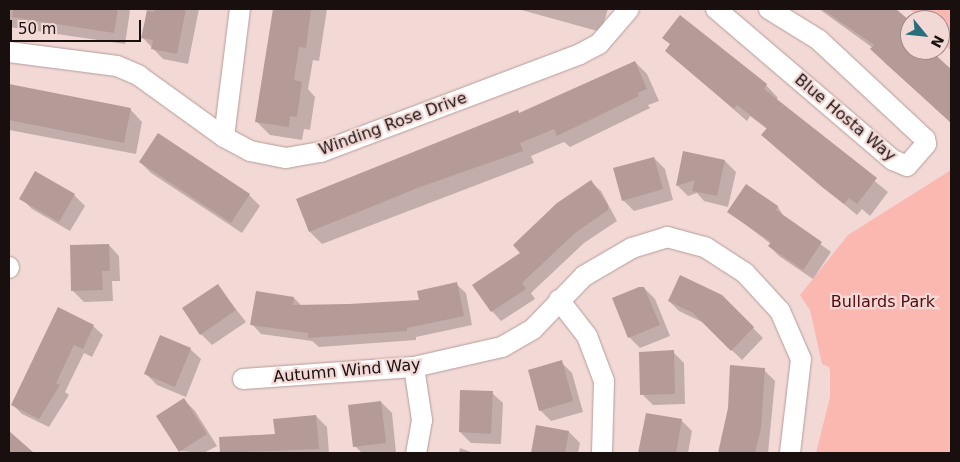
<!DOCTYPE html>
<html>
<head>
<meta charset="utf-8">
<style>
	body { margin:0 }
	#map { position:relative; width:960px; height:462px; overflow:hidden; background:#f3d9d6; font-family:"DejaVu Sans",sans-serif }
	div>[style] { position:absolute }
	.green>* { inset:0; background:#fbb8b1 }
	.shadow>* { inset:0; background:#0003 }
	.building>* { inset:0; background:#b49b98 }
	.roads { filter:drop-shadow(0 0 1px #b59c99) drop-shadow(0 0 1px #b59c99) }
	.minor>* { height:20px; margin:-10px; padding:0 10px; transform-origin:10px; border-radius:10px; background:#fff }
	span { translate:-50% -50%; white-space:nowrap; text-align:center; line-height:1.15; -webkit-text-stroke:4.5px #f3d9d6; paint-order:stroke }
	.street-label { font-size:16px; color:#180f0e }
	.park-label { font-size:16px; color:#55090d }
	.frame { position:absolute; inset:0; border:10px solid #180f0e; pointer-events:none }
	.north { position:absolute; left:900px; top:10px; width:50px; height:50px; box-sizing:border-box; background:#f3d9d6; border:1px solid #9b8886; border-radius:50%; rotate:118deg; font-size:14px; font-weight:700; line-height:20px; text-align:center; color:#180f0e }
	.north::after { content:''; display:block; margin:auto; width:18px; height:22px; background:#286f7b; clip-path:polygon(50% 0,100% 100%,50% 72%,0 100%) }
	.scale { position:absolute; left:10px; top:20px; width:131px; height:22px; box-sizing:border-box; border:2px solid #180f0e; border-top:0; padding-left:6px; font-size:15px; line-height:18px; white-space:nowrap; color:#180f0e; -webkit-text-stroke:4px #f3d9d6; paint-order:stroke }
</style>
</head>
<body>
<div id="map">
	<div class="green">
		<div style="clip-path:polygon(910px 9px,951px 9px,951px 51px,940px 40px,940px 20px,921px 20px)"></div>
		<div style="clip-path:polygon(951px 170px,951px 453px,816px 453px,830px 397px,830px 371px,829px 367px,822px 364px,810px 310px,800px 295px,848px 235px)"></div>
	</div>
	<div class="shadow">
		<div style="clip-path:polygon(9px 9px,128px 9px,130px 11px,125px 44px,9px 27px)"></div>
		<div style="clip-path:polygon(147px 9px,199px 9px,188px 64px,163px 59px,143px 38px)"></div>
		<div style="clip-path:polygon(274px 9px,327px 9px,319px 61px,313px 60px,308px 89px,315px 97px,310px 130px,304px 129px,302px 140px,270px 135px,256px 121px)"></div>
		<div style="clip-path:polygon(518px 9px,608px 9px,601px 32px)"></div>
		<div style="clip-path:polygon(819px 9px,892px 9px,901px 15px,910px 23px,910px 50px,928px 50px,951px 71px,951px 122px,885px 63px,873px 48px)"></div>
		<div style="clip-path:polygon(666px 51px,766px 85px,778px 98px,776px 100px,888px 192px,870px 216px,862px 209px,857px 215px,775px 147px,767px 129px,750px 116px,747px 121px)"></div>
		<div style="clip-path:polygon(635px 62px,647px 74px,659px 101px,648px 105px,650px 108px,570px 147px,564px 142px,531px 156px,534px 163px,322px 244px,310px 232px,297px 200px,520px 114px)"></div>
		<div style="clip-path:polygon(9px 86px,130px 109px,142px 122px,136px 154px,9px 130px)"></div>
		<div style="clip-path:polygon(684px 152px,725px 161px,736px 172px,728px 207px,704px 201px,697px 193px,688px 196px,677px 185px)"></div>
		<div style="clip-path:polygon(654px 158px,665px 169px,673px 200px,634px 211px,623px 200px)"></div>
		<div style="clip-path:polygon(140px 162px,249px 195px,260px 206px,242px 233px,151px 173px)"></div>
		<div style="clip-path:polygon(591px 182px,601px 191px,617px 221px,584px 243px,531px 293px,535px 299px,501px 321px,492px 311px,522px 253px)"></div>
		<div style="clip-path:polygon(746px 186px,778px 207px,785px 218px,831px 252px,813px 279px,779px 256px,769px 246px,771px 244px,729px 212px)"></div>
		<div style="clip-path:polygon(74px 195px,85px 206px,70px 231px,32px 209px,21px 198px)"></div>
		<div style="clip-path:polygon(109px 245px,119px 256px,120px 281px,112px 281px,113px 301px,84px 302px,73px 291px)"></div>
		<div style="clip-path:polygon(456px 284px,466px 293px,472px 325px,416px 337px,416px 340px,319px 347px,312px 341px,261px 334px,252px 324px,294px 298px,302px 306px,421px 302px)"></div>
		<div style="clip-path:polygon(217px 285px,246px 322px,212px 345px,201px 334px)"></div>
		<div style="clip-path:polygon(644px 288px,655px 299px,670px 336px,640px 348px,629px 337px)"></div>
		<div style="clip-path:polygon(721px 296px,763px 338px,742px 360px,704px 323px,679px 311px,669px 301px)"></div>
		<div style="clip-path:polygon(93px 326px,103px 335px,92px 357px,84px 353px,65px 392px,69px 395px,49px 427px,22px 414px,13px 405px)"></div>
		<div style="clip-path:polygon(190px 349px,201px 359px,186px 397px,157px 385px,146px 374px)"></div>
		<div style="clip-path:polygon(673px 352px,684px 363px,685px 404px,653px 405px,642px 394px)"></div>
		<div style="clip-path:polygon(561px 362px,572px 373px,583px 412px,551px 421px,540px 410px)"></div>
		<div style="clip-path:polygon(764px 370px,775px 381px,768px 453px,719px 453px,729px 408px)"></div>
		<div style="clip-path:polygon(492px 393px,503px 403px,501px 444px,471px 443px,460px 432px)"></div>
		<div style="clip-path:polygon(184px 400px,195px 411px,217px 446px,204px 453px,180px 451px)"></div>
		<div style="clip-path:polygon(381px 402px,392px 413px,396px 453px,362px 453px,354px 445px)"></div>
		<div style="clip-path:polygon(647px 414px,681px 420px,692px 431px,688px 453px,640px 453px)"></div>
		<div style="clip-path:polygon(316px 416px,327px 427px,329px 453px,221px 453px,220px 438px,276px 435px)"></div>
		<div style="clip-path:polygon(537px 426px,569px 432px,580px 443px,578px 453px,532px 453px)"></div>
		<div style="clip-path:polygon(460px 448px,473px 453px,459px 453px)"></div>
	</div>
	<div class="building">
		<div style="clip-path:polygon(13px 9px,118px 9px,114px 33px,12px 17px)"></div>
		<div style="clip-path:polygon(155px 9px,186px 9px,177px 54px,151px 49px,153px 40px,141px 38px,147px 11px,154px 12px)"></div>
		<div style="clip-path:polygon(273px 9px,311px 9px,306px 48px,299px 47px,294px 80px,302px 82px,297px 117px,290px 116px,289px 127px,255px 122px)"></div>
		<div style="clip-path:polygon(822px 9px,896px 9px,910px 21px,910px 50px,930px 50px,951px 69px,951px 123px,870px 49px,874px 45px)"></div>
		<div style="clip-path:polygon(680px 15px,767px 84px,764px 89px,877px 178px,857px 204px,849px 198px,844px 204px,822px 187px,761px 135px,767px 128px,737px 105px,734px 109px,665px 51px,670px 44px,662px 38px)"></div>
		<div style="clip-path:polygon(635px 61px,647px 89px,637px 93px,639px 96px,557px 136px,554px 129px,520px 143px,523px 151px,420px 187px,309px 232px,296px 199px,518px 110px,519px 113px)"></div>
		<div style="clip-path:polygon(9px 84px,131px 108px,124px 143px,9px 120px)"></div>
		<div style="clip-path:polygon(158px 133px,250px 194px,231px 223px,139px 162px)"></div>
		<div style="clip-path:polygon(683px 151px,725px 160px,717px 196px,692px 191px,695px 180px,676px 186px)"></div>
		<div style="clip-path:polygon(654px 157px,663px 189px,622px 201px,613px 168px)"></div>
		<div style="clip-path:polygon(35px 171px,75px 194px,59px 222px,19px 199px)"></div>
		<div style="clip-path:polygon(591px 180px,608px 205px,608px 210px,575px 233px,522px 283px,526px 289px,491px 312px,472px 285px,520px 253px,513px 245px,557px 203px)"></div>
		<div style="clip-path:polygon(746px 184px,778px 206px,776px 210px,822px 242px,803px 270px,768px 246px,771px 242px,727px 212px)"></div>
		<div style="clip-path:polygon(109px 244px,110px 271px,102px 271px,103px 290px,71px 291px,70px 245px)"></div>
		<div style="clip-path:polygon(680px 275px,722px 295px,754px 327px,731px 351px,693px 313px,668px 301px)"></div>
		<div style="clip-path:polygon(457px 282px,464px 316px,407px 328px,407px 331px,308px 338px,308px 333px,250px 325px,256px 291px,294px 297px,293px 305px,349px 304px,419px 300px,417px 291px)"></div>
		<div style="clip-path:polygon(218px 284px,236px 310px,200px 335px,182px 308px)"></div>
		<div style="clip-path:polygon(639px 287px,644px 287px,660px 325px,628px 338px,612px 298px)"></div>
		<div style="clip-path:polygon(58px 307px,94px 325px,83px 349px,74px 345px,56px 383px,60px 385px,39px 419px,11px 405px)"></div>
		<div style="clip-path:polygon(160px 335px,191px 348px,175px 387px,144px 374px)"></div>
		<div style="clip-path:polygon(674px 350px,675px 394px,640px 395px,639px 352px)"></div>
		<div style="clip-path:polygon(562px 360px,573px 401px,539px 411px,528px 370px)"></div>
		<div style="clip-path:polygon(730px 365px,765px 368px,761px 428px,755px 453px,718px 453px,728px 408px)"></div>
		<div style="clip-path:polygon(460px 390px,493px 391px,491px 434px,459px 432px)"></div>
		<div style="clip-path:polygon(184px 398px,207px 434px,179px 452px,156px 416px)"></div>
		<div style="clip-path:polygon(381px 401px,386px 443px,353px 447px,348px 405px)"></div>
		<div style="clip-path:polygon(646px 413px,682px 419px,676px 453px,638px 453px)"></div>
		<div style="clip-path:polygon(316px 415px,319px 449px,220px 453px,219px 437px,275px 434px,273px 419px)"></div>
		<div style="clip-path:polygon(536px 425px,569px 431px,565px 453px,531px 453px)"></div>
		<div style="clip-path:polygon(9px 431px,34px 453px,9px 453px)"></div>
	</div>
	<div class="roads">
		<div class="minor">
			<div style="left:716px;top:9px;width:233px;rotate:40.5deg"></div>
			<div style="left:893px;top:160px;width:15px;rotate:23deg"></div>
			<div style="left:907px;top:166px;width:29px;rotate:-49deg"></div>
			<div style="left:926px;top:144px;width:5px;rotate:-101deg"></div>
			<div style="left:925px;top:139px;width:145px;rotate:-137deg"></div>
			<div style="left:819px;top:40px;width:59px;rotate:-148.2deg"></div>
			<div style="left:9px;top:52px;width:109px;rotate:7.4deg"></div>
			<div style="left:117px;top:66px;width:23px;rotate:23deg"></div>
			<div style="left:138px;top:75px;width:106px;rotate:35.8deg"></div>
			<div style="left:224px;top:137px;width:30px;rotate:28deg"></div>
			<div style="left:250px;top:151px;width:37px;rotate:11deg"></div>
			<div style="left:286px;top:158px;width:36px;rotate:-10deg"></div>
			<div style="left:321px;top:152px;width:277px;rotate:-20.7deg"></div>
			<div style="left:580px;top:54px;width:21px;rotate:-28deg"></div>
			<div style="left:599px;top:44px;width:46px;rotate:-49.4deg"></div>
			<div style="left:224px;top:137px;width:129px;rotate:-82.9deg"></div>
			<div style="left:9px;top:268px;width:1px;rotate:-90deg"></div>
			<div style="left:559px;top:300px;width:46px;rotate:52.1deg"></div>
			<div style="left:587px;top:336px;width:48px;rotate:69.3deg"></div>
			<div style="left:604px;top:381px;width:72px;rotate:91.6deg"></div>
			<div style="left:414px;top:367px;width:54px;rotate:81.4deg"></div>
			<div style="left:422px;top:420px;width:34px;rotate:100deg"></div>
			<div style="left:243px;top:379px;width:171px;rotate:-4deg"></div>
			<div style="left:414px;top:367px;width:90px;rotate:-12.8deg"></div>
			<div style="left:502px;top:347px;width:36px;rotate:-30deg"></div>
			<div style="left:533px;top:329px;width:74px;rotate:-46.1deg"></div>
			<div style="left:584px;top:276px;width:56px;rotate:-30.3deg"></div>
			<div style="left:632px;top:248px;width:37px;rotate:-17deg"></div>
			<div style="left:667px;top:237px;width:39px;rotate:15deg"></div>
			<div style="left:705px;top:247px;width:48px;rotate:33deg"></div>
			<div style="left:745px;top:273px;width:52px;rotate:47.4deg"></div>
			<div style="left:780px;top:311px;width:52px;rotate:66.4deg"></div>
			<div style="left:801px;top:359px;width:95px;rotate:96.7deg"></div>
		</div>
	</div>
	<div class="street-label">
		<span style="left:845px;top:118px;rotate:40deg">Blue Hosta Way</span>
		<span style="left:393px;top:124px;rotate:-20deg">Winding Rose Drive</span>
		<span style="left:347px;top:371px;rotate:-5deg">Autumn Wind Way</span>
	</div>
	<div class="park-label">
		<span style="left:883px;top:302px">Bullards Park</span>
	</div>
	<div class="frame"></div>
	<div class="north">N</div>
	<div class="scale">50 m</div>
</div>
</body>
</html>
